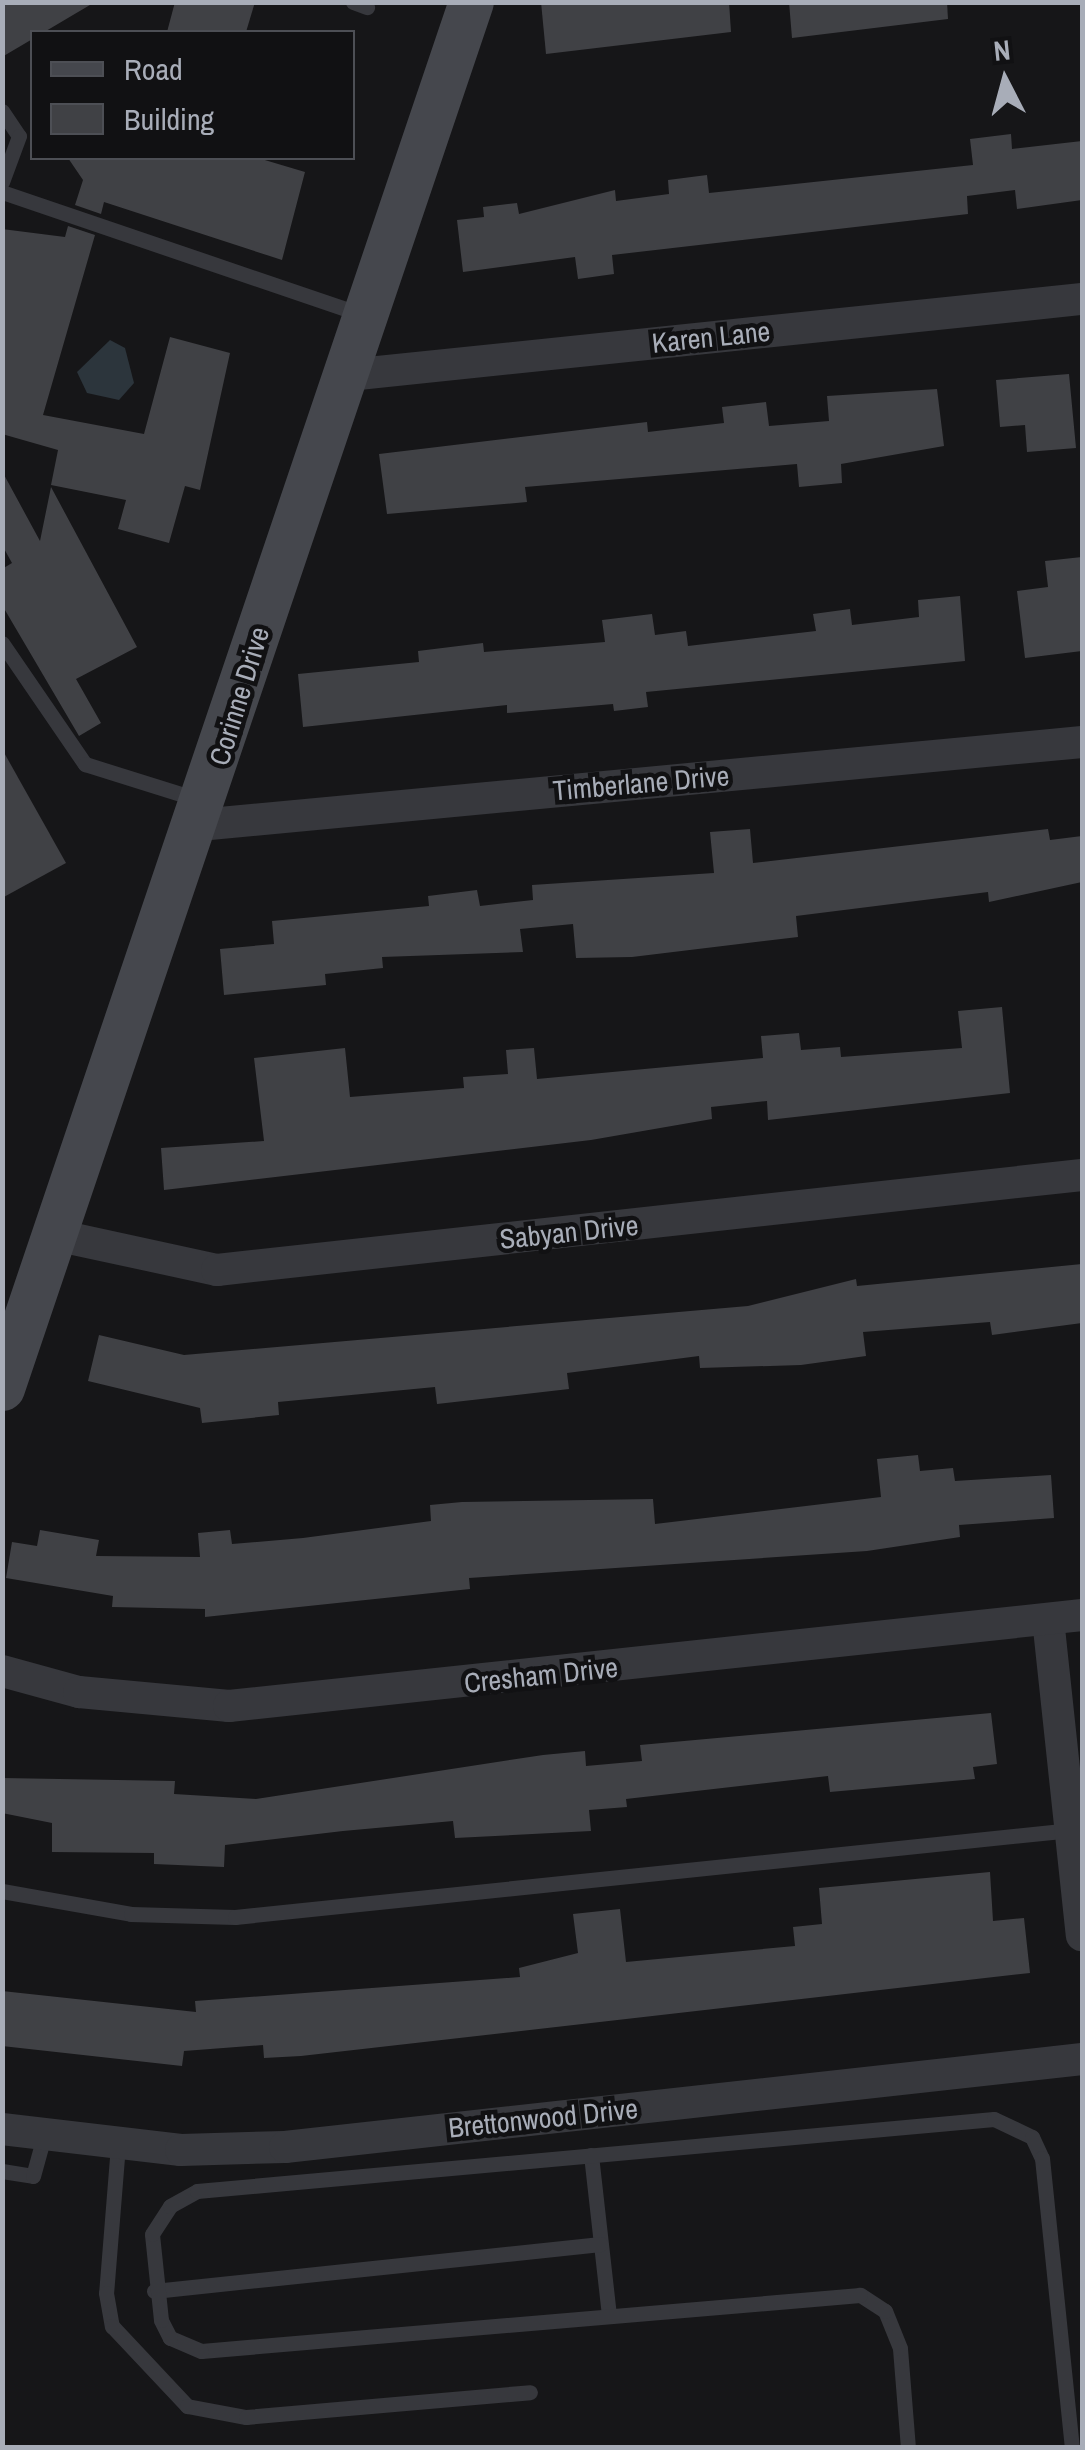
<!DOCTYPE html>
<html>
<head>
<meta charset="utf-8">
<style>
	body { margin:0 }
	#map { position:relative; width:1085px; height:2450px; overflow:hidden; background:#161618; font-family:"Archivo Narrow",sans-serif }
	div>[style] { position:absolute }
	.water>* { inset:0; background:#2c353c }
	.building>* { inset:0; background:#404145 }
	.lane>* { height:15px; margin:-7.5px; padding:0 7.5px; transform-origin:7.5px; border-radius:7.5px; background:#37383d }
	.street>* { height:32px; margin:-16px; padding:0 16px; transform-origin:16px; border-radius:16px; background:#37383d }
	.secondary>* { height:45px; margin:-22.5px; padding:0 22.5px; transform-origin:22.5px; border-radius:22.5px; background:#45474d }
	span { translate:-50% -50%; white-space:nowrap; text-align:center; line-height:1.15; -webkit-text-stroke:9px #111113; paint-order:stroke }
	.street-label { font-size:28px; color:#a8adb8 }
	.frame { position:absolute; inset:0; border:5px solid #a8adb8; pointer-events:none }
	.legend { position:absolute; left:30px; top:30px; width:325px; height:130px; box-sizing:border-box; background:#111113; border:2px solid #4d4f55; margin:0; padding:12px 18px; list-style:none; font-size:30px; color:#a8adb8 }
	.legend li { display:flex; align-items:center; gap:20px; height:50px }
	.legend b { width:50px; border:2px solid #4d4f55 }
	.north { position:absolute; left:955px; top:30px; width:100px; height:100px; -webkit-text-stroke:8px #111113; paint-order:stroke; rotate:354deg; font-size:28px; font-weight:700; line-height:40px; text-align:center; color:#a8adb8 }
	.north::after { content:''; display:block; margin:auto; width:35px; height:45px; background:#a8adb8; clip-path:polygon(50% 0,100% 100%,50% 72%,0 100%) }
</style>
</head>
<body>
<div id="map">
	<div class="water">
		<div style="clip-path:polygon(110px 340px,125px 348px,134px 383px,119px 400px,87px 393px,77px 372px)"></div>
	</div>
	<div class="building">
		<div style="clip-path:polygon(2px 2px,95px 2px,2px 57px)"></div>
		<div style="clip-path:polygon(175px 2px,255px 2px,246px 32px,167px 32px)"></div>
		<div style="clip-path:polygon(541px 2px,729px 2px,731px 32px,546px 54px)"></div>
		<div style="clip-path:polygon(789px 2px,947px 2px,948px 19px,792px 38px)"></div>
		<div style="clip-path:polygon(1011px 134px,1012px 149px,1082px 141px,1082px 200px,1017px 209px,1015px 190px,967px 196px,968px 214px,612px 255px,614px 274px,578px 279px,575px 257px,463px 272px,457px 220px,484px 217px,483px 207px,517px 203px,519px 214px,615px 190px,616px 201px,669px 194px,668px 180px,707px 175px,709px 193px,973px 165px,970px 139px)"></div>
		<div style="clip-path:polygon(68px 158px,258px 158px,305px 172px,282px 260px,104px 202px,101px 214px,75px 205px,83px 180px)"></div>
		<div style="clip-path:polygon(68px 226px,95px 235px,43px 415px,144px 434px,170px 337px,230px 353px,200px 490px,185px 486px,169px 543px,118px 529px,126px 500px,51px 485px,58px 450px,2px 434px,2px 229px,65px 237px)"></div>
		<div style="clip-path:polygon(1069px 374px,1076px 448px,1027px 452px,1025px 425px,1000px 427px,996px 380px)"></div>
		<div style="clip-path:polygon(937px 389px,944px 446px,841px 464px,842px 483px,799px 487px,797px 464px,525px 487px,527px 502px,387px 514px,379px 454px,647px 422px,648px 432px,724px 423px,722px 407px,766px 402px,769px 426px,829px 421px,827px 396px)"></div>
		<div style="clip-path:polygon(2px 471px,40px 541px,51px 487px,137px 647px,76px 679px,101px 723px,79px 736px,2px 605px,2px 569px,12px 563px,2px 545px)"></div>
		<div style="clip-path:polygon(1082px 557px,1082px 651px,1025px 658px,1017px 591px,1048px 587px,1045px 561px)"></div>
		<div style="clip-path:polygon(960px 596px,965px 661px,646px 692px,648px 707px,614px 711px,613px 704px,507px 713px,507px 705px,303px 727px,298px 674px,419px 662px,418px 651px,483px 643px,484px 652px,605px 642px,602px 620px,652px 614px,655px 635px,686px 631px,688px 646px,816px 631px,813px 614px,850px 609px,852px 625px,919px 617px,918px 600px)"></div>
		<div style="clip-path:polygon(2px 749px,66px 863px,2px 898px)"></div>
		<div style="clip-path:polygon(750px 829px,753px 863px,1048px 829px,1050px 840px,1082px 836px,1082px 882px,989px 902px,988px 892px,796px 916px,798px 937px,632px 957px,576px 958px,573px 924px,520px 929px,523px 952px,382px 957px,383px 968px,325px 974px,326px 985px,224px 995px,220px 949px,274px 944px,272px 921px,429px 906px,428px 896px,477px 890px,480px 906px,533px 900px,532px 885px,714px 873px,710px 832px)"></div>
		<div style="clip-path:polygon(1002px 1007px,1010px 1093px,768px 1120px,767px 1101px,711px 1107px,712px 1119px,591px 1140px,164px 1190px,161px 1148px,264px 1141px,254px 1058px,345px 1048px,350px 1097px,464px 1088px,463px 1077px,508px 1074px,506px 1050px,534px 1048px,537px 1079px,763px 1058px,761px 1036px,799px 1033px,801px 1050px,840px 1047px,841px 1057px,962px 1048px,958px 1011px)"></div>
		<div style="clip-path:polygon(1082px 1264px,1082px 1323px,992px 1335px,990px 1322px,863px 1332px,866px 1356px,801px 1365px,700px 1368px,699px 1356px,567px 1373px,569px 1389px,437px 1404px,435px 1387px,278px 1402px,279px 1415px,202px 1423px,200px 1408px,88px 1381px,99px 1335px,184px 1355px,748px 1306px,856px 1279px,857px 1286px)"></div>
		<div style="clip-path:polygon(918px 1455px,920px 1471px,953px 1468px,955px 1481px,1051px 1475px,1054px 1518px,959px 1525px,960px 1537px,867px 1551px,469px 1578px,470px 1589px,205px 1617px,205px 1609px,112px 1607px,113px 1596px,6px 1578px,12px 1542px,37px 1546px,40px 1530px,99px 1540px,96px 1556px,200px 1557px,198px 1533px,230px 1530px,232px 1544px,303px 1538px,431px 1521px,430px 1505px,462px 1502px,653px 1499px,655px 1524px,881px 1497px,877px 1459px)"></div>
		<div style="clip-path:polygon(991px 1713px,997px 1764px,973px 1767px,975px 1779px,830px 1792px,828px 1776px,626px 1799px,627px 1807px,589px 1810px,591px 1831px,455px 1838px,453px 1821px,343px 1831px,225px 1845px,224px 1867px,154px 1864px,154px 1853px,52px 1852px,52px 1823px,2px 1813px,2px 1778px,175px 1781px,174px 1794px,256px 1799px,543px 1755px,585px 1751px,586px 1766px,642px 1761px,640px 1745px)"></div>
		<div style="clip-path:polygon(990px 1872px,993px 1921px,1024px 1918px,1030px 1973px,301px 2056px,264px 2058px,263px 2045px,184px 2051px,182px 2066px,2px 2046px,2px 1991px,196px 2012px,195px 2001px,520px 1977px,519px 1968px,578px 1953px,573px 1914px,620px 1909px,626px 1962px,795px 1946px,793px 1927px,822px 1924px,819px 1888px)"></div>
	</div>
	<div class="lane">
		<div style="left:353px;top:2px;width:15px;rotate:20deg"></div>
		<div style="left:2px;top:111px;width:30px;rotate:56deg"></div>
		<div style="left:19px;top:136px;width:49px;rotate:110.3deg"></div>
		<div style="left:2px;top:192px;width:379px;rotate:18.8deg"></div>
		<div style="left:2px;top:643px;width:147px;rotate:55.6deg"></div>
		<div style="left:85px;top:764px;width:117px;rotate:17.4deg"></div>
		<div style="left:2px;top:1891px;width:131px;rotate:10.1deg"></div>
		<div style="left:131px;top:1914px;width:104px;rotate:1.7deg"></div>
		<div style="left:235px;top:1917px;width:841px;rotate:-5.94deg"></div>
		<div style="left:118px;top:2145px;width:148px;rotate:94.6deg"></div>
		<div style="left:106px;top:2293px;width:34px;rotate:80deg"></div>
		<div style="left:112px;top:2326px;width:110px;rotate:46.8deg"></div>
		<div style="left:187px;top:2406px;width:60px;rotate:10.6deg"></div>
		<div style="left:246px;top:2417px;width:285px;rotate:-5deg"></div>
		<div style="left:591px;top:2155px;width:162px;rotate:83.6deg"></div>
		<div style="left:2px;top:2171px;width:31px;rotate:9deg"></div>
		<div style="left:33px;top:2176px;width:41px;rotate:-74.6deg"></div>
		<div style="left:154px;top:2291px;width:449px;rotate:-6deg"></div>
		<div style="left:908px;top:2448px;width:100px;rotate:-94.6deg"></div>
		<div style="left:900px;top:2348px;width:40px;rotate:-112deg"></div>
		<div style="left:885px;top:2311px;width:30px;rotate:-147deg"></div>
		<div style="left:860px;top:2295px;width:661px;rotate:175.14deg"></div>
		<div style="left:201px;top:2351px;width:34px;rotate:-157deg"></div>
		<div style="left:170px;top:2338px;width:20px;rotate:-117deg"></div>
		<div style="left:161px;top:2320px;width:86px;rotate:-96deg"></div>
		<div style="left:152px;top:2234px;width:33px;rotate:-57deg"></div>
		<div style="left:170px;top:2206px;width:31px;rotate:-29deg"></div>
		<div style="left:197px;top:2191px;width:800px;rotate:-5.16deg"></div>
		<div style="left:994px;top:2119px;width:42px;rotate:25.3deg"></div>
		<div style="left:1032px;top:2137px;width:23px;rotate:65deg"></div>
		<div style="left:1042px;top:2158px;width:292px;rotate:84.1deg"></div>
	</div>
	<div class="street">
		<div style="left:339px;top:376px;width:747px;rotate:-5.92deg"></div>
		<div style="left:199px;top:825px;width:887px;rotate:-5.37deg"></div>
		<div style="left:60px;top:1236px;width:161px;rotate:12.2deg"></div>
		<div style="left:217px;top:1270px;width:870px;rotate:-6.27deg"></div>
		<div style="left:1048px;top:1619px;width:318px;rotate:83.9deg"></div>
		<div style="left:2px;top:1671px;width:80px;rotate:15.3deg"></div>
		<div style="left:79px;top:1692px;width:151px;rotate:5.3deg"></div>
		<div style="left:229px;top:1706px;width:858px;rotate:-6.09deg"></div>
		<div style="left:2px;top:2129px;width:180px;rotate:6.7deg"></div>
		<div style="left:181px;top:2150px;width:104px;rotate:-1.7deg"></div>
		<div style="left:285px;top:2147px;width:802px;rotate:-6.3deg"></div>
	</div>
	<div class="secondary">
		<div style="left:2px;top:1388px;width:1463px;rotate:-71.31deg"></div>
	</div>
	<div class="street-label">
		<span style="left:711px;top:337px;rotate:-6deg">Karen Lane</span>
		<span style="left:239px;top:696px;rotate:-73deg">Corinne Drive</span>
		<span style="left:641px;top:783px;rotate:-5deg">Timberlane Drive</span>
		<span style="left:569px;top:1232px;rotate:-6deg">Sabyan Drive</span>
		<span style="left:541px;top:1675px;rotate:-6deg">Cresham Drive</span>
		<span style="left:543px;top:2118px;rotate:-6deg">Brettonwood Drive</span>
	</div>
	<div class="frame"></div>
	<ul class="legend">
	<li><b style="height:12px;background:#45474d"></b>Road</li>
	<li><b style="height:28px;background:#404145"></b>Building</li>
	</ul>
	<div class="north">N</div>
</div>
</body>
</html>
